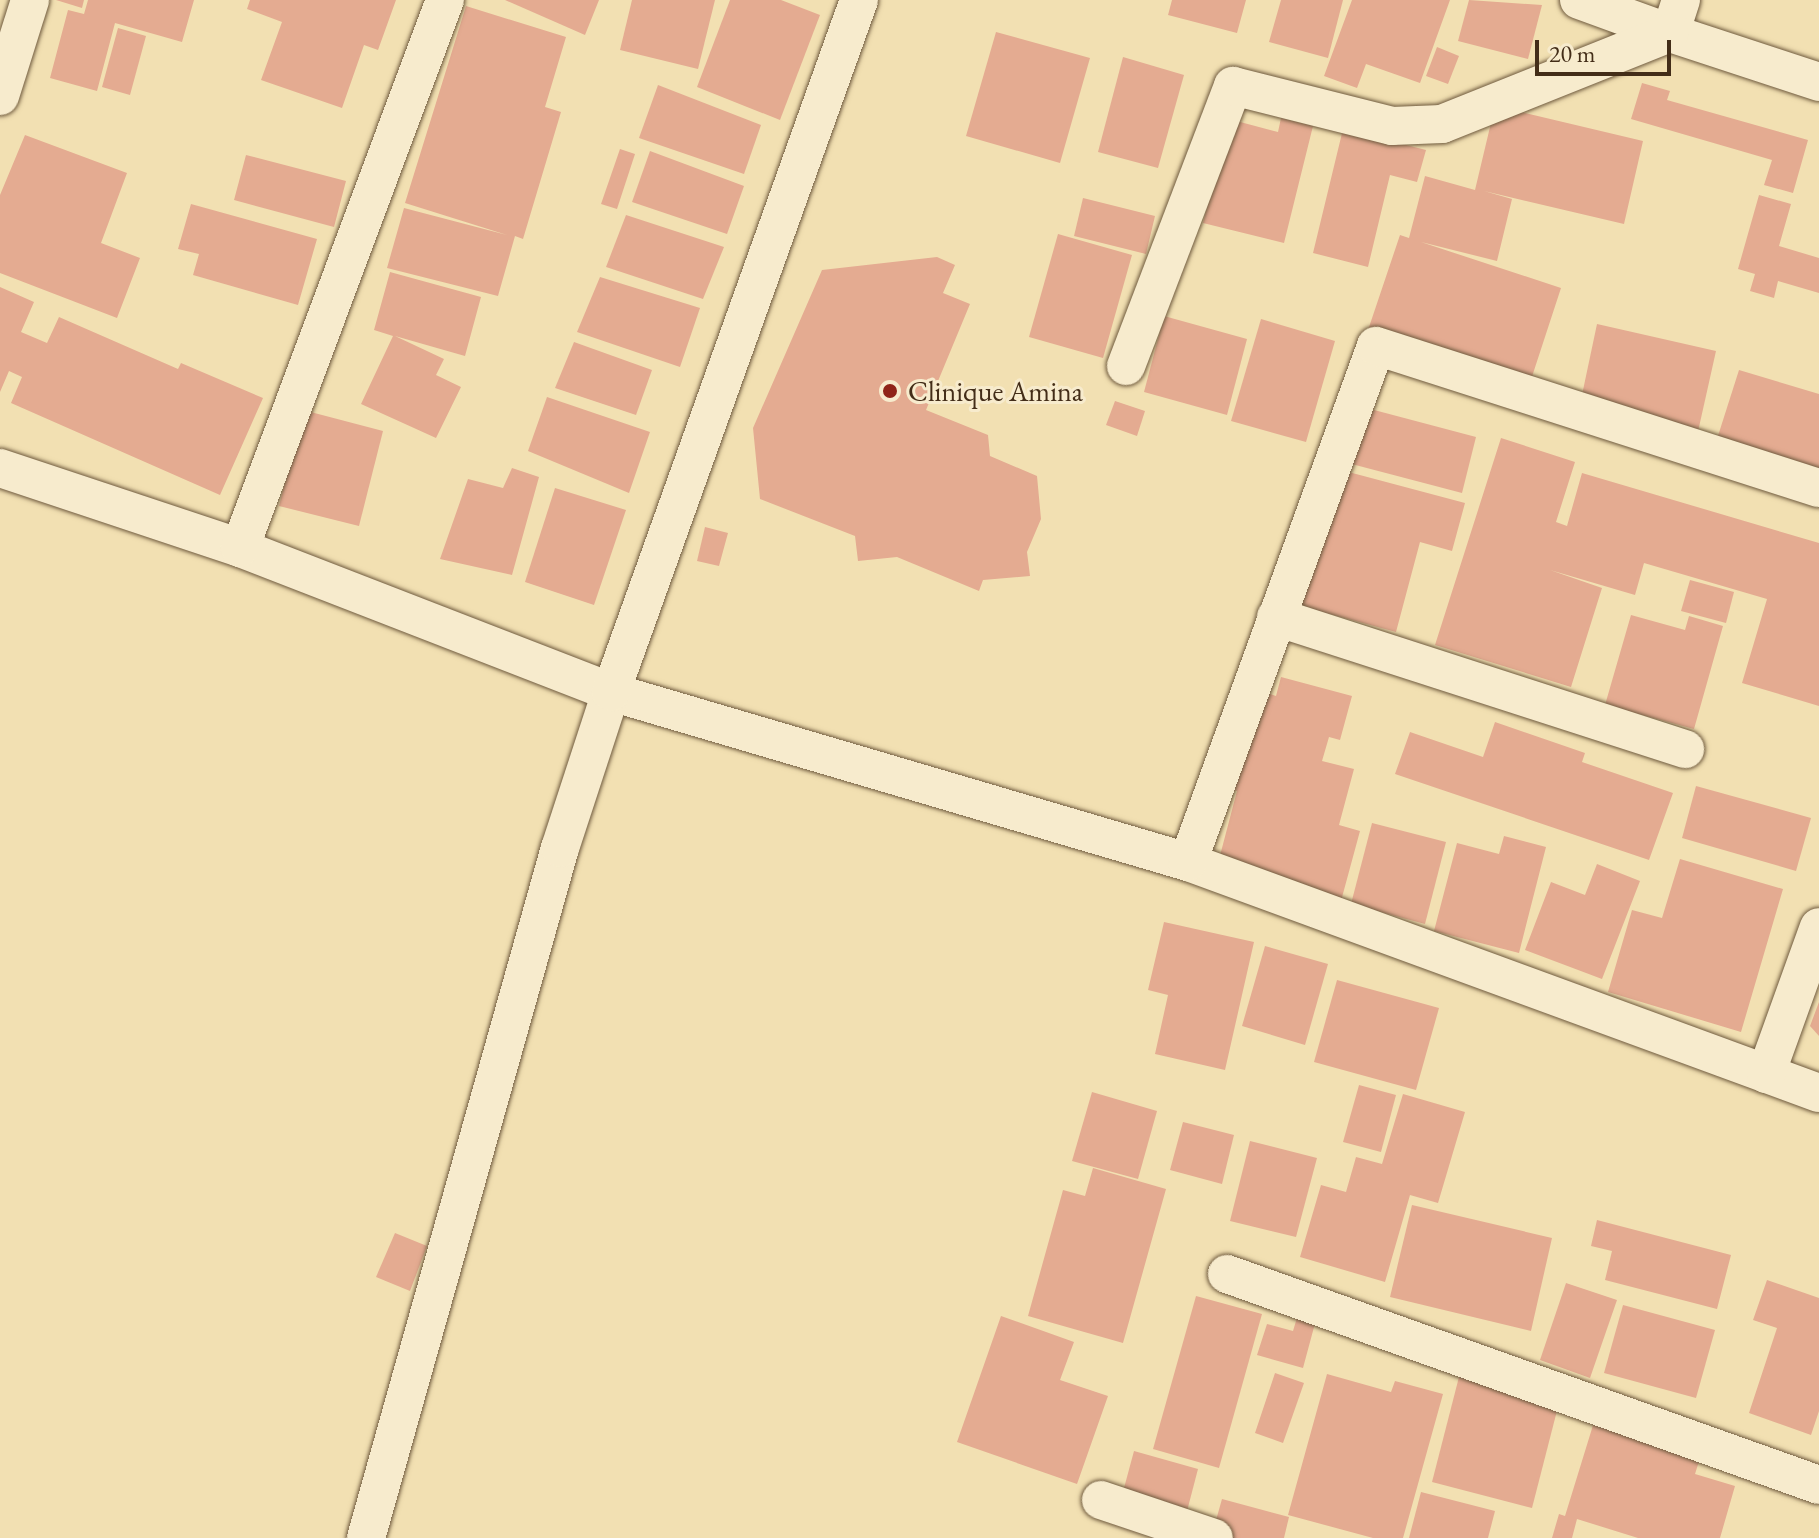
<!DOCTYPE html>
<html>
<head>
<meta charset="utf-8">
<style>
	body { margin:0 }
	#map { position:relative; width:1819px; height:1538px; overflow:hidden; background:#f2e0b2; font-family:"EB Garamond",serif }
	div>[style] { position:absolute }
	.building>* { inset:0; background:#e4ab91 }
	.roads { filter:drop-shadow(0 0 2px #6f5a3e) drop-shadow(0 0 2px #6f5a3e) }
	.minor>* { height:38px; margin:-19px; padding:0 19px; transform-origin:19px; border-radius:19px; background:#f7ebcd }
	.dots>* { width:22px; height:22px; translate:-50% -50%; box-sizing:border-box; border:4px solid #f7ebcd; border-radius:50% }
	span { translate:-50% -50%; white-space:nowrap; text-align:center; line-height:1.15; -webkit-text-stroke:6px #f7ebcd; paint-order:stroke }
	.poi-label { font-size:28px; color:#432d18 }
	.left { translate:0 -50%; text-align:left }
	.scale { position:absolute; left:1535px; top:40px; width:136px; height:36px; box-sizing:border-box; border:4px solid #432d18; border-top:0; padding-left:10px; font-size:24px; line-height:28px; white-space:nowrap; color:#432d18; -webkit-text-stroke:6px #f7ebcd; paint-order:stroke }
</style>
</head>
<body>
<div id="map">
	<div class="building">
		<div style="clip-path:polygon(56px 0,84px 0,82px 8px)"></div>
		<div style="clip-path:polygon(88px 0,194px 0,182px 42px,115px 23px,97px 91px,50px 78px,68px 10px,84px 14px)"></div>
		<div style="clip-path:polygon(250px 0,396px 0,378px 50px,364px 45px,342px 108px,261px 80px,282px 22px,247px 9px)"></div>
		<div style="clip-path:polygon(505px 0,599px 0,585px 35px)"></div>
		<div style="clip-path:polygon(632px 0,715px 0,698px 69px,620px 50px)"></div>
		<div style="clip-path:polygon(730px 0,781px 0,820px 15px,780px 120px,697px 87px)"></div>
		<div style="clip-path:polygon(1172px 0,1246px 0,1237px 33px,1168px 15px)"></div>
		<div style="clip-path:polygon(1281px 0,1343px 0,1328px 58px,1269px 42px)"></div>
		<div style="clip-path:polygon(1352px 0,1450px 0,1420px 83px,1366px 64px,1357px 88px,1324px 76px)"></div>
		<div style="clip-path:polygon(1469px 0,1542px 5px,1528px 59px,1458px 41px)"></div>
		<div style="clip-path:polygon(466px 6px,566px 37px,545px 107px,561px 112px,523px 239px,515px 236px,498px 296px,387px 268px,404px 208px,507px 235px,405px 203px)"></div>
		<div style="clip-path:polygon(118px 28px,146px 36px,130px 95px,102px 87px)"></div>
		<div style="clip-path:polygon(996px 32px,1090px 58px,1060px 163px,966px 136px)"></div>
		<div style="clip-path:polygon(1437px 47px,1459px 56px,1448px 84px,1426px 76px)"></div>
		<div style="clip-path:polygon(1123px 57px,1184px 75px,1158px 168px,1098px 152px)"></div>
		<div style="clip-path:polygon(1642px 83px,1670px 91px,1667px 100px,1808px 140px,1793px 193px,1764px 185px,1772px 160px,1631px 119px)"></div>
		<div style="clip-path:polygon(658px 85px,761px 125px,744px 174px,639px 138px)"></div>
		<div style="clip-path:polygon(1495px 106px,1643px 141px,1624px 224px,1484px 191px,1512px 199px,1497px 261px,1421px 242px,1561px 288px,1525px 398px,1363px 345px,1400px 235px,1409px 238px,1425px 176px,1475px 190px)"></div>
		<div style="clip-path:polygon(1281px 118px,1313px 126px,1284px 243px,1203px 223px,1229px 119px,1278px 132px)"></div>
		<div style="clip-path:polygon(1343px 129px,1426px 150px,1417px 182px,1390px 175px,1368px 267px,1313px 253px)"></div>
		<div style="clip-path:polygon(25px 135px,127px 173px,101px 243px,140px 258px,117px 318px,0 273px,0 195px)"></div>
		<div style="clip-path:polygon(620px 149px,635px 154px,617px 209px,601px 204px)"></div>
		<div style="clip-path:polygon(650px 151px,744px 186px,727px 234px,632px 202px)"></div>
		<div style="clip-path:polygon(246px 155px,346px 181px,334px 227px,234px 200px)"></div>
		<div style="clip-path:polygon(1759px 195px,1791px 204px,1779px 246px,1819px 258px,1819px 293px,1778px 281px,1774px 298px,1750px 291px,1755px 274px,1738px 269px)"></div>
		<div style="clip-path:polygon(1083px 198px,1155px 216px,1146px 254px,1074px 236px)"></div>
		<div style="clip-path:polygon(191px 204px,317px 239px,298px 305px,193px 275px,199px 254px,178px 249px)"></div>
		<div style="clip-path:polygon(626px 215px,724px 247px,703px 299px,606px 267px)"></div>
		<div style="clip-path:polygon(1058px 234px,1132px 255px,1103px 358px,1029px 337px)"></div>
		<div style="clip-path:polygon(937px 257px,955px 265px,943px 293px,970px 304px,926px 410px,988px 435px,990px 456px,1037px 476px,1041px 519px,1027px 552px,1030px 576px,983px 580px,979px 591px,897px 557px,858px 561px,855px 536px,760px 499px,753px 428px,822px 270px)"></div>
		<div style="clip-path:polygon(390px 272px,481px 297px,465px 356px,395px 336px,444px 359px,436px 375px,461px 387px,436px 438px,361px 404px,393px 336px,374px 330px)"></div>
		<div style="clip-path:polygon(600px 277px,700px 308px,680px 367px,577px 332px)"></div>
		<div style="clip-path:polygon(0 287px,34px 302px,21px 332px,47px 343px,59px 317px,178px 369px,181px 363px,263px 398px,220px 495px,11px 403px,22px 377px,9px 371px,0 392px)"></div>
		<div style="clip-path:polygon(1164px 316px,1247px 339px,1227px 415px,1144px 392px)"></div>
		<div style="clip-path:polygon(1261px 319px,1335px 341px,1306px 442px,1231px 421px)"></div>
		<div style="clip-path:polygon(1597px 324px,1716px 351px,1693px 454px,1575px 428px)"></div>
		<div style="clip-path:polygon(574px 342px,652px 370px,636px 415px,555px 388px)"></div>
		<div style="clip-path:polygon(1739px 370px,1819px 394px,1819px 498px,1709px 464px)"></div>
		<div style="clip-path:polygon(547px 397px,650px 432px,629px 493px,528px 451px)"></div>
		<div style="clip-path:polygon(1115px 401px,1145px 411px,1137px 436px,1106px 425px)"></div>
		<div style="clip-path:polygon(1359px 406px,1476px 437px,1462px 493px,1344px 462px)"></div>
		<div style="clip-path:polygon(303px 410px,383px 431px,359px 526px,279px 506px)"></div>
		<div style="clip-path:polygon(1501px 438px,1575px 462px,1556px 522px,1567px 526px,1582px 473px,1819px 543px,1819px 706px,1742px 683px,1767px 599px,1644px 563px,1635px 595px,1550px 570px,1602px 588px,1571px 687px,1435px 645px)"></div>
		<div style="clip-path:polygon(1326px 466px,1465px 503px,1452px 551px,1420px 542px,1396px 632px,1289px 603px)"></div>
		<div style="clip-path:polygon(512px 468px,539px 477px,512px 575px,440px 559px,468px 479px,503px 488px)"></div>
		<div style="clip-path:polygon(555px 488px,626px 510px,594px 605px,525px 582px)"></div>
		<div style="clip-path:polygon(705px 527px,728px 533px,719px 566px,697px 561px)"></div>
		<div style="clip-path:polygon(1690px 580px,1734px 592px,1726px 623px,1681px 611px)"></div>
		<div style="clip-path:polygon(1631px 615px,1685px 630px,1689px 616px,1723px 626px,1694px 729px,1605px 705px)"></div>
		<div style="clip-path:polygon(1281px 677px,1352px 696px,1340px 740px,1329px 737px,1322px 761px,1354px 769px,1339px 825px,1360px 831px,1341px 901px,1217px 867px,1237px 791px,1230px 789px,1257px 690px,1276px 696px)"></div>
		<div style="clip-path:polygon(1495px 722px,1585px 753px,1582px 762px,1673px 793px,1649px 860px,1395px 774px,1410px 732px,1483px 757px)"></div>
		<div style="clip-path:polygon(1696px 786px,1811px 818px,1796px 871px,1682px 838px)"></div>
		<div style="clip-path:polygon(1372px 823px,1446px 842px,1425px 924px,1351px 904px)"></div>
		<div style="clip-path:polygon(1504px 836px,1546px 847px,1519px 953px,1434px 931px,1457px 843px,1499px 854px)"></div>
		<div style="clip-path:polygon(1680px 859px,1783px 889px,1741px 1032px,1608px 992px,1632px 910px,1662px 918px)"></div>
		<div style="clip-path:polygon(1597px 864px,1640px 881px,1602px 979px,1525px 950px,1551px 882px,1585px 895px)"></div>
		<div style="clip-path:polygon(1164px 922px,1254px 942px,1225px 1070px,1155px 1054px,1168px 995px,1148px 990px)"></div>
		<div style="clip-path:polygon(1265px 946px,1328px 964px,1305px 1045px,1242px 1026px)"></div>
		<div style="clip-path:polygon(1337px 980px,1439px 1008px,1416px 1090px,1314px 1062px)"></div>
		<div style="clip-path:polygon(1819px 1002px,1819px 1036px,1810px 1026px)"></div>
		<div style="clip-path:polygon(1359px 1085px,1396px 1095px,1381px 1152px,1343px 1142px)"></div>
		<div style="clip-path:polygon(1092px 1092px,1157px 1111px,1138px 1179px,1072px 1161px)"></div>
		<div style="clip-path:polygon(1403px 1094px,1465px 1112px,1438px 1203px,1410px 1195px,1385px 1282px,1300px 1257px,1321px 1185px,1346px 1192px,1356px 1157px,1382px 1164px)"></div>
		<div style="clip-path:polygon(1183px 1122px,1234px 1135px,1222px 1184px,1170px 1170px)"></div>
		<div style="clip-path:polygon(1250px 1141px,1317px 1158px,1296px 1237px,1230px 1221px)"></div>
		<div style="clip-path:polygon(1093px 1168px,1166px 1189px,1123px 1343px,1028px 1316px,1063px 1190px,1085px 1196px)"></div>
		<div style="clip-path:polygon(1412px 1205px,1552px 1238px,1531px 1331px,1390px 1297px)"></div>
		<div style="clip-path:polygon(1597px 1220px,1731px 1255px,1717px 1309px,1605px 1280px,1612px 1251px,1591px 1246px)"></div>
		<div style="clip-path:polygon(395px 1233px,427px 1246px,410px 1291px,376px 1277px)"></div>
		<div style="clip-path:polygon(1767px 1280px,1819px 1298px,1819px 1411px,1811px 1435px,1749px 1413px,1777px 1328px,1753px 1320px)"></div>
		<div style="clip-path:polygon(1566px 1283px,1617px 1300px,1590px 1378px,1540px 1360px)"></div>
		<div style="clip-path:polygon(1196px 1296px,1262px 1314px,1219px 1468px,1153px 1449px)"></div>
		<div style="clip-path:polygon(1623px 1305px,1715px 1330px,1696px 1398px,1604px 1373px)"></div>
		<div style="clip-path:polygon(1299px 1311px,1317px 1316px,1303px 1368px,1257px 1355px,1267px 1324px,1293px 1331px)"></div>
		<div style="clip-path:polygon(1001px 1316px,1074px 1342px,1060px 1380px,1108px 1396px,1077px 1484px,957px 1442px)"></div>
		<div style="clip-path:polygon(1275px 1373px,1304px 1383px,1283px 1443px,1255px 1433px)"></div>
		<div style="clip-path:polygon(1460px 1373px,1560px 1399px,1532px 1508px,1432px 1482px)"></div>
		<div style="clip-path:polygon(1327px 1374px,1391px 1392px,1395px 1381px,1443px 1394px,1403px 1538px,1373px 1538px,1288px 1515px)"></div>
		<div style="clip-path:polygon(1594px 1422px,1701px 1455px,1695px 1474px,1735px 1486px,1720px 1538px,1638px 1538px,1577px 1519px,1572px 1538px,1552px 1538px,1559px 1514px,1565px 1516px)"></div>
		<div style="clip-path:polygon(1134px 1451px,1198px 1469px,1180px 1538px,1114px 1525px)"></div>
		<div style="clip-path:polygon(1421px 1492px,1495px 1511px,1488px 1538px,1409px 1538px)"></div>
		<div style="clip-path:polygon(1222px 1499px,1289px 1517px,1284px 1538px,1211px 1538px)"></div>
	</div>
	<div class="roads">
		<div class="minor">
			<div style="left:1579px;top:0;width:97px;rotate:19.9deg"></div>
			<div style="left:1681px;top:0;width:35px;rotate:108deg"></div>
			<div style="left:1670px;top:33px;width:157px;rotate:18.2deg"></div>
			<div style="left:0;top:96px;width:101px;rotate:-72.6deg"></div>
			<div style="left:1126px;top:366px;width:300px;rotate:-69.1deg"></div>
			<div style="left:1233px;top:86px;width:164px;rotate:14.1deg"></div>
			<div style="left:1392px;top:126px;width:50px;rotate:-2.3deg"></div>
			<div style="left:1442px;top:124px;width:245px;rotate:-21.8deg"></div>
			<div style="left:0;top:468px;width:253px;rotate:18.4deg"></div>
			<div style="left:240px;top:548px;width:398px;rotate:21.2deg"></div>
			<div style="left:611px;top:692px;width:602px;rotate:16.42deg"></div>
			<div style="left:1188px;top:862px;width:672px;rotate:20.11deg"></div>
			<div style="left:240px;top:548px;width:585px;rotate:-69.49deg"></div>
			<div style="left:1276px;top:617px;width:430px;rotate:17.9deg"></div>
			<div style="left:1188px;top:862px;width:549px;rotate:-69.98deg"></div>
			<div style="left:1376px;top:346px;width:465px;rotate:17.8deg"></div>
			<div style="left:1766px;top:1074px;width:156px;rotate:-70.2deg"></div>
			<div style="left:1227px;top:1274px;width:628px;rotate:19.62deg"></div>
			<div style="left:1101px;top:1500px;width:119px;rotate:18.6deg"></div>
			<div style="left:366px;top:1538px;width:717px;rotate:-74.3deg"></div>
			<div style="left:560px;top:848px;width:164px;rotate:-71.9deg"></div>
			<div style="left:611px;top:692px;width:735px;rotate:-70.28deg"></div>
		</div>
	</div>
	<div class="dots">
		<div style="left:890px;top:391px;background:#8f2418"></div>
	</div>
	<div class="poi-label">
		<span class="left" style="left:908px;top:391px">Clinique Amina</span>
	</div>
	<div class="scale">20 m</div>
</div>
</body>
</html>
